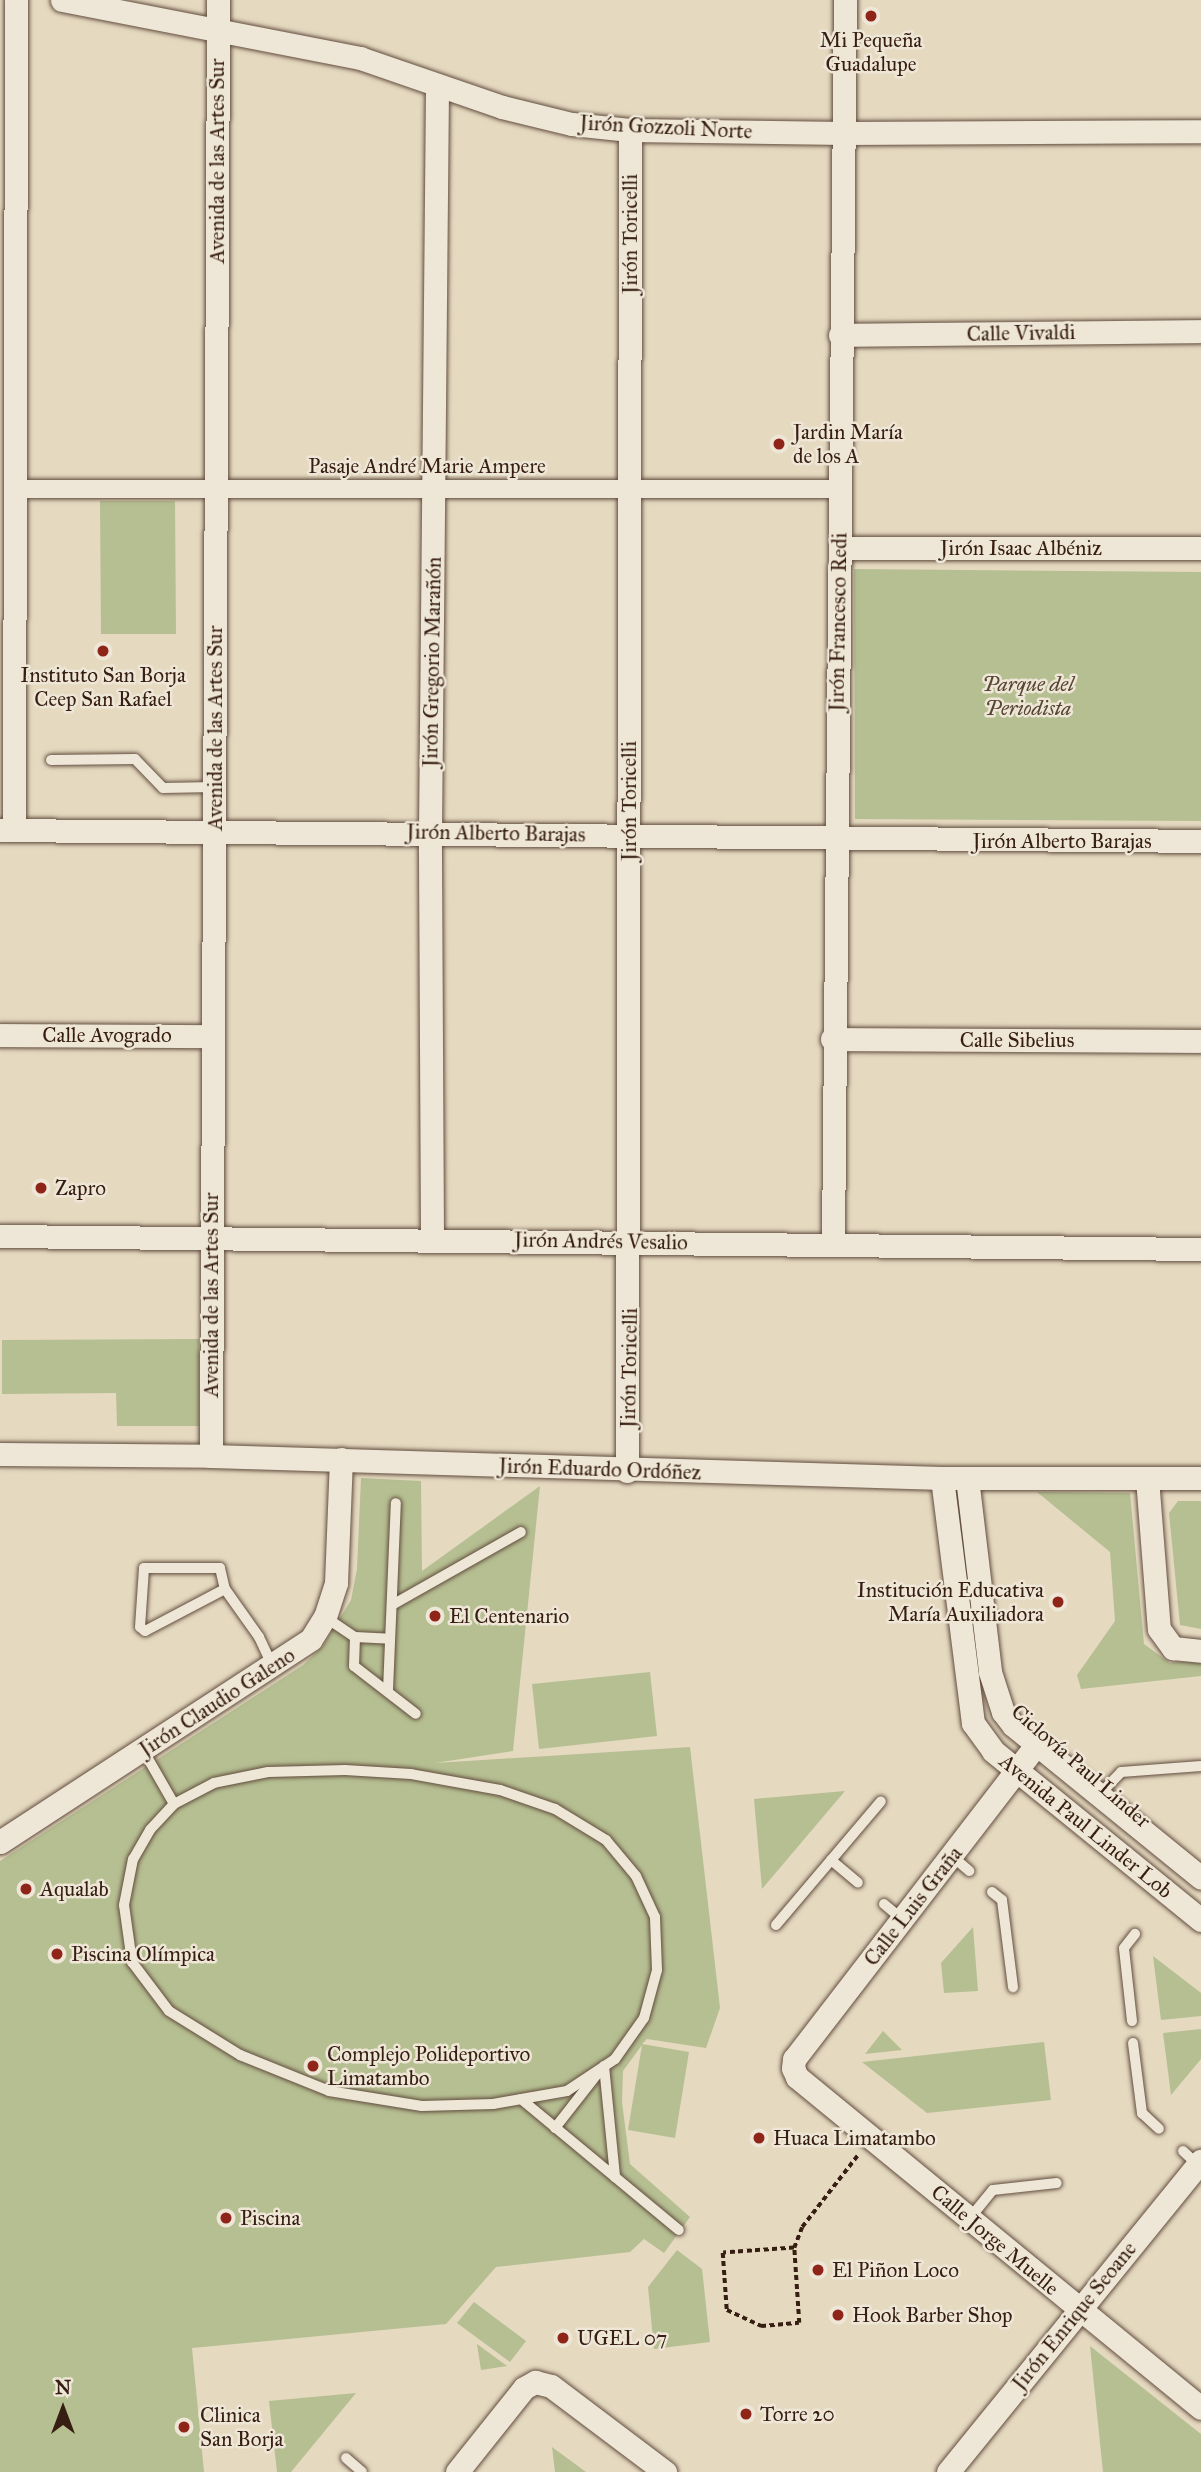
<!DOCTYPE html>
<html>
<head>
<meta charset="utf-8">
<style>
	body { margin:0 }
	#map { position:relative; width:1201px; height:2472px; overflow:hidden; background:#e5d9c0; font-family:"IM FELL Great Primer",serif }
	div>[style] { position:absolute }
	.green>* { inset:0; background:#b6bf92 }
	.path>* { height:3.5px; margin-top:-1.75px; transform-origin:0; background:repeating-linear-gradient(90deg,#371e12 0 5px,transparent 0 8.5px) }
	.roads { filter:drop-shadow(0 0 2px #624d3e) drop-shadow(0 0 2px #624d3e) }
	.service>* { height:10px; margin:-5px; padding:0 5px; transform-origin:5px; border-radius:5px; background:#eee6d6 }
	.pedestrian>* { height:18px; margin:-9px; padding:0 9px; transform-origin:9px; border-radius:9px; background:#eee6d6 }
	.minor>* { height:23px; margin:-11.5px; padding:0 11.5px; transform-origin:11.5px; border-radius:11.5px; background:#eee6d6 }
	.dots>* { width:19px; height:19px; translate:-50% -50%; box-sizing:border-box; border:4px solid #eee6d6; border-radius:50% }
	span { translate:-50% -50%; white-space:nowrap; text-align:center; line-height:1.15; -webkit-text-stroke:5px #eee6d6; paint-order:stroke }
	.poi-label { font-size:21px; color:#371e12 }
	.left { translate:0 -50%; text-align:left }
	.right { translate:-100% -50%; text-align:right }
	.street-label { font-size:21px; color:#371e12 }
	.park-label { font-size:21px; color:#574632; font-style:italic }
	.north { position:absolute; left:28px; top:2374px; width:70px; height:70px; -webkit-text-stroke:5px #eee6d6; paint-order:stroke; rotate:0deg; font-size:19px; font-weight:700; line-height:28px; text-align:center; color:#371e12 }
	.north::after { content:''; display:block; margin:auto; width:24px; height:32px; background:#371e12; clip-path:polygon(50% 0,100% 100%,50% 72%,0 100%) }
</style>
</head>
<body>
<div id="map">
	<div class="green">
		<div style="clip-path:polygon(100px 501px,175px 501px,176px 634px,101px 634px)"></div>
		<div style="clip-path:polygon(854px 569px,1201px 572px,1201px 821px,855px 819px)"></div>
		<div style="clip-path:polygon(199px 1339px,199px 1426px,117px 1426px,116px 1393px,2px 1394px,2px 1340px)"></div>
		<div style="clip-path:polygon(361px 1478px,421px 1481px,422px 1571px,540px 1486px,513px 1751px,435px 1763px,690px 1747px,720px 2008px,706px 2048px,647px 2039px,642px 2044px,689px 2052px,675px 2138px,628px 2130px,642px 2045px,623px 2071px,622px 2102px,630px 2164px,690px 2217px,664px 2253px,644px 2239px,630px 2252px,496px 2267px,446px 2324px,192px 2348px,204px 2472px,0 2472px,0 1861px,303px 1665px,323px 1646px,351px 1600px,357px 1569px)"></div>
		<div style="clip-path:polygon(1037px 1492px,1130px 1493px,1144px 1644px,1170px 1663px,1201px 1660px,1201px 1676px,1081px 1689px,1077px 1675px,1115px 1621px,1110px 1552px)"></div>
		<div style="clip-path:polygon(1178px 1501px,1201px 1501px,1201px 1629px,1180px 1625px,1169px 1513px)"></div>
		<div style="clip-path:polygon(650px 1672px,657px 1736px,539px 1749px,532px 1684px)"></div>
		<div style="clip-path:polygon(845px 1791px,762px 1889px,754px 1799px)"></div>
		<div style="clip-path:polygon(973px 1927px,978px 1991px,944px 1993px,941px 1963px)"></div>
		<div style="clip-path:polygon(1153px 1956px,1201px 1993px,1201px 2016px,1161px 2020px)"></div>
		<div style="clip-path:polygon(1201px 2029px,1201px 2059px,1171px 2095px,1163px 2033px)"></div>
		<div style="clip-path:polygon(883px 2031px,902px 2050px,865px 2054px)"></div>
		<div style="clip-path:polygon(1044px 2042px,1051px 2100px,927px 2113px,862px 2062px)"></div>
		<div style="clip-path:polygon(677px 2250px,702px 2269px,710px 2342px,654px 2349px,648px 2287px)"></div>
		<div style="clip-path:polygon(474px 2302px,526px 2341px,510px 2362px,457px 2323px)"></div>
		<div style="clip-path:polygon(477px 2344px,507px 2366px,481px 2370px)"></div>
		<div style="clip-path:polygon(1090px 2346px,1201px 2434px,1201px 2472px,1103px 2472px)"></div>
		<div style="clip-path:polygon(356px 2393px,291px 2472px,277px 2472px,269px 2401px)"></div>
		<div style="clip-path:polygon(552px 2447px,586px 2472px,555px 2472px)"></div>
	</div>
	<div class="path">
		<div style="left:794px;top:2248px;width:71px;rotate:176deg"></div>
		<div style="left:723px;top:2253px;width:57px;rotate:86deg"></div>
		<div style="left:727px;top:2310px;width:38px;rotate:25deg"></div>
		<div style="left:761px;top:2326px;width:38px;rotate:-5deg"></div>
		<div style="left:799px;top:2323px;width:75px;rotate:-93.8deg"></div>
		<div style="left:794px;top:2248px;width:22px;rotate:-69deg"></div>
		<div style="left:802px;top:2227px;width:91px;rotate:-52.1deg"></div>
	</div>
	<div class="roads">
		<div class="service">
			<div style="left:51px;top:760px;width:84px;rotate:-0.7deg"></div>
			<div style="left:135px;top:759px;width:40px;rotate:46deg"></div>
			<div style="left:163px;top:788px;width:52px;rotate:-1.1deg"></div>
			<div style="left:225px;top:1589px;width:90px;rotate:152.3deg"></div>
			<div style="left:145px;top:1631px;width:6px;rotate:-141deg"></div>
			<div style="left:140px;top:1627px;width:59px;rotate:-86.1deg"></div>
			<div style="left:144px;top:1568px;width:76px"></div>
			<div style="left:220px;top:1568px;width:22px;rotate:77deg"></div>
			<div style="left:225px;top:1589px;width:59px;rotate:54.7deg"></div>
			<div style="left:259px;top:1637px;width:33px;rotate:65deg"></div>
			<div style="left:392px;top:1605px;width:148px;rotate:-29.5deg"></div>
			<div style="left:325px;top:1617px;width:36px;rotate:34deg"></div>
			<div style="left:355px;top:1637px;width:35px;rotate:3deg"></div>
			<div style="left:355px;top:1637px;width:29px;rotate:92deg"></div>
			<div style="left:354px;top:1666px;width:78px;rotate:37.7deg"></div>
			<div style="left:388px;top:1690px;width:187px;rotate:-87.6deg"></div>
			<div style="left:143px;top:1750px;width:62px;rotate:60.1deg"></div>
			<div style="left:174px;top:1804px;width:35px;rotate:133deg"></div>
			<div style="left:150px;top:1830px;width:34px;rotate:120deg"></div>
			<div style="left:133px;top:1859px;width:47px;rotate:101.1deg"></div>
			<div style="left:124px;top:1905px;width:58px;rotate:82deg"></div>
			<div style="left:132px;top:1962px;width:61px;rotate:52.9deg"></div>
			<div style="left:169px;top:2011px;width:84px;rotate:31.8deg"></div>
			<div style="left:240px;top:2055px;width:96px;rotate:22deg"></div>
			<div style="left:329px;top:2091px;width:94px;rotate:9.2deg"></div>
			<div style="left:422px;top:2106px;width:71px;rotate:-1.6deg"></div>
			<div style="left:493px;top:2104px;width:75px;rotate:-10deg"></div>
			<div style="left:567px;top:2091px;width:58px;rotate:-33.7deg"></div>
			<div style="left:615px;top:2059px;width:50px;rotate:-54.7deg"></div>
			<div style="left:644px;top:2018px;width:50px;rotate:-74.8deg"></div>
			<div style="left:657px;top:1970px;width:53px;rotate:-92.2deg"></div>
			<div style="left:655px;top:1917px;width:45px;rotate:-114.9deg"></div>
			<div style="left:636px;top:1876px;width:47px;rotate:-129.8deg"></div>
			<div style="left:606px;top:1840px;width:60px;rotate:-148.7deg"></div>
			<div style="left:555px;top:1809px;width:58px;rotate:-160.9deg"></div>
			<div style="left:500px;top:1790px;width:90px;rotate:-169.8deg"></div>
			<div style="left:411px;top:1774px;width:66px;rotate:-176.5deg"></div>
			<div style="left:345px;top:1770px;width:77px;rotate:178.5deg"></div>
			<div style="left:268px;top:1772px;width:55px;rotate:168.5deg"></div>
			<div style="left:214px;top:1783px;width:45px;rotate:152.3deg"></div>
			<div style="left:1099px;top:1795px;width:32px;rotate:-46deg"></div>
			<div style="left:1121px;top:1772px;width:80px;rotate:-4.3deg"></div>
			<div style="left:952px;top:1856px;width:23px;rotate:41deg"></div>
			<div style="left:831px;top:1860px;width:35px;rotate:40deg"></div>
			<div style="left:992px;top:1892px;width:13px;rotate:39deg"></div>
			<div style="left:1002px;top:1900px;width:88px;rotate:82.8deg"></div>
			<div style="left:884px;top:1904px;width:23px;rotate:40deg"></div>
			<div style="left:776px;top:1925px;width:162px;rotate:-49.7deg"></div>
			<div style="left:1132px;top:2021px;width:73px;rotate:-96.3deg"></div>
			<div style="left:1124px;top:1948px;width:18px;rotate:-52deg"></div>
			<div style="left:1133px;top:2043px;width:71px;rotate:82.7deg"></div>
			<div style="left:1142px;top:2113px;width:23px;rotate:43deg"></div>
			<div style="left:604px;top:2066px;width:112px;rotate:84.3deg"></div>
			<div style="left:521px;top:2099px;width:205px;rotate:39.7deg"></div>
			<div style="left:555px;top:2128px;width:70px;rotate:-52deg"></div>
			<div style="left:1183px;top:2151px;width:21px;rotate:43deg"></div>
			<div style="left:970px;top:2218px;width:36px;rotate:-51deg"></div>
			<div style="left:993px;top:2190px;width:64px;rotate:-6.2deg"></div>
			<div style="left:346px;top:2458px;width:21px;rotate:41deg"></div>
		</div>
		<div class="pedestrian">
			<div style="left:14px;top:489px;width:826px"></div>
		</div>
		<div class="minor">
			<div style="left:62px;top:0;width:304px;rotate:11deg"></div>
			<div style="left:360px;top:58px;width:150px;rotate:19deg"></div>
			<div style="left:502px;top:107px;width:72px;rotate:13.7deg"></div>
			<div style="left:572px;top:124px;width:58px;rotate:5.9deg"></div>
			<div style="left:630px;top:130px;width:214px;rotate:0.8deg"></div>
			<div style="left:844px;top:133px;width:357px;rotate:-0.3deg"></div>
			<div style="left:840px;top:335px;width:361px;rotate:-0.6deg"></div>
			<div style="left:840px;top:548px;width:361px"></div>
			<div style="left:0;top:830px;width:1201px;rotate:0.52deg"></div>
			<div style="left:14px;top:830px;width:830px;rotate:-89.86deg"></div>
			<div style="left:0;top:1035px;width:213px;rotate:0.3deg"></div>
			<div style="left:832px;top:1039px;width:369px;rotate:0.3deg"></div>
			<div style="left:0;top:1236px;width:1201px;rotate:0.62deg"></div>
			<div style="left:432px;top:1238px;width:406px;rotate:-90.3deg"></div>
			<div style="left:430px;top:832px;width:747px;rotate:-89.46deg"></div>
			<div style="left:833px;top:1244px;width:1244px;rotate:-89.45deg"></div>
			<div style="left:0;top:1454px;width:211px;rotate:0.5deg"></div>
			<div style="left:211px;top:1456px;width:731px;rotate:1.72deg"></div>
			<div style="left:942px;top:1478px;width:259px"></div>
			<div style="left:211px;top:1456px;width:1456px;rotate:-89.72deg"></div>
			<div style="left:627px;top:1471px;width:1341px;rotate:-89.87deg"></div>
			<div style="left:942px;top:1478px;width:247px;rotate:82.8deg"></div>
			<div style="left:973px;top:1723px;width:34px;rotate:54deg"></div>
			<div style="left:993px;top:1751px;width:268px;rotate:39.1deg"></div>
			<div style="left:967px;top:1478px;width:195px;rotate:83.2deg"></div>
			<div style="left:990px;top:1672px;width:42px;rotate:72deg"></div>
			<div style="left:1003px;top:1712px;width:16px;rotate:52deg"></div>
			<div style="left:1013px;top:1725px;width:242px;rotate:39.1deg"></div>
			<div style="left:1147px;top:1478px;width:151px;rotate:85.5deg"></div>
			<div style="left:1159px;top:1629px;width:24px;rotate:54deg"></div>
			<div style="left:1173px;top:1648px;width:28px;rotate:6deg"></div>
			<div style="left:1036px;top:1745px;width:396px;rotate:127.6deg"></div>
			<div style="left:794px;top:2059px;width:9px;rotate:96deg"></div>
			<div style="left:793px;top:2068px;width:10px;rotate:66deg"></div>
			<div style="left:797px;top:2077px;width:522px;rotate:39.33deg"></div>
			<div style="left:0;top:1842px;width:371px;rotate:-33.1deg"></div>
			<div style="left:311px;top:1639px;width:26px;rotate:-58deg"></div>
			<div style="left:325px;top:1617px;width:36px;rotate:-72deg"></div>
			<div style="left:336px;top:1583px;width:124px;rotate:-87.7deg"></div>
			<div style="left:457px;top:2472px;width:107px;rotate:-51.4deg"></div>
			<div style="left:524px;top:2388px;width:13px;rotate:-29deg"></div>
			<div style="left:535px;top:2382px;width:16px;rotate:14deg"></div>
			<div style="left:551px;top:2386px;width:143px;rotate:37deg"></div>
			<div style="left:948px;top:2472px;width:401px;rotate:-50.9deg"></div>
		</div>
	</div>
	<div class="dots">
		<div style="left:871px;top:16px;background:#8f2418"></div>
		<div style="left:779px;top:444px;background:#8f2418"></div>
		<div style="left:103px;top:651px;background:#8f2418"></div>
		<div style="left:41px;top:1188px;background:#8f2418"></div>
		<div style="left:1058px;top:1602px;background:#8f2418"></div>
		<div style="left:435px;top:1616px;background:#8f2418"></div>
		<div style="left:26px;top:1889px;background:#8f2418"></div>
		<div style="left:57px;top:1954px;background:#8f2418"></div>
		<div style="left:313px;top:2066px;background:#8f2418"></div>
		<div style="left:759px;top:2138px;background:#8f2418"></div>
		<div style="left:226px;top:2218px;background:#8f2418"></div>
		<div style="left:818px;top:2270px;background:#8f2418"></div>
		<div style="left:838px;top:2315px;background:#8f2418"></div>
		<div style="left:563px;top:2338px;background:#8f2418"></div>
		<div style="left:746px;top:2414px;background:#8f2418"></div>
		<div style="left:184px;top:2427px;background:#8f2418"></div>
	</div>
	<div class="poi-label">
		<span style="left:871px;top:52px">Mi Pequeña<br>Guadalupe</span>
		<span class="left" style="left:793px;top:444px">Jardin María<br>de los A</span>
		<span style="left:103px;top:687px">Instituto San Borja<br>Ceep San Rafael</span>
		<span class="left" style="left:55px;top:1188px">Zapro</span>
		<span class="right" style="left:1044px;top:1602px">Institución Educativa<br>María Auxiliadora</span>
		<span class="left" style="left:449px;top:1616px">El Centenario</span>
		<span class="left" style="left:40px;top:1889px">Aqualab</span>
		<span class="left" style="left:71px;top:1954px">Piscina Olímpica</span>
		<span class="left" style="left:327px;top:2066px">Complejo Polideportivo<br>Limatambo</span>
		<span class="left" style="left:773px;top:2138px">Huaca Limatambo</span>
		<span class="left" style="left:240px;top:2218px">Piscina</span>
		<span class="left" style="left:832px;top:2270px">El Piñon Loco</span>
		<span class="left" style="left:852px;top:2315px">Hook Barber Shop</span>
		<span class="left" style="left:577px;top:2338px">UGEL 07</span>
		<span class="left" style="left:760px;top:2414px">Torre 20</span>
		<span class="left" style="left:200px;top:2427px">Clinica<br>San Borja</span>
	</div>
	<div class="street-label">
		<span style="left:666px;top:127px;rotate:3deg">Jirón Gozzoli Norte</span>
		<span style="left:217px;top:161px;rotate:-90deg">Avenida de las Artes Sur</span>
		<span style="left:630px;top:234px;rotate:-90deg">Jirón Toricelli</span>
		<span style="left:1021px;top:333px;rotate:-1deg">Calle Vivaldi</span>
		<span style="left:427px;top:466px">Pasaje André Marie Ampere</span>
		<span style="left:1021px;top:548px">Jirón Isaac Albéniz</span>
		<span style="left:838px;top:622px;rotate:-89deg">Jirón Francesco Redi</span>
		<span style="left:432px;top:662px;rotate:-89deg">Jirón Gregorio Marañón</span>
		<span style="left:215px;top:728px;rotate:-90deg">Avenida de las Artes Sur</span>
		<span style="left:629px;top:801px;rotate:-90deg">Jirón Toricelli</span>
		<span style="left:496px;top:833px;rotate:1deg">Jirón Alberto Barajas</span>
		<span style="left:1062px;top:841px">Jirón Alberto Barajas</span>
		<span style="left:107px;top:1035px">Calle Avogrado</span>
		<span style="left:1017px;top:1040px">Calle Sibelius</span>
		<span style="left:601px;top:1241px;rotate:1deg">Jirón Andrés Vesalio</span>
		<span style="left:211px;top:1295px;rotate:-90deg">Avenida de las Artes Sur</span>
		<span style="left:629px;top:1368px;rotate:-89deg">Jirón Toricelli</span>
		<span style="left:600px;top:1469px;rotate:2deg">Jirón Eduardo Ordóñez</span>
		<span style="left:217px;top:1702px;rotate:-33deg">Jirón Claudio Galeno</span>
		<span style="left:1081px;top:1766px;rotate:41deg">Ciclovía Paul Linder</span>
		<span style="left:1086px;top:1826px;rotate:39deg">Avenida Paul Linder Lob</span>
		<span style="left:913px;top:1906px;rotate:-52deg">Calle Luis Graña</span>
		<span style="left:995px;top:2240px;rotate:40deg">Calle Jorge Muelle</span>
		<span style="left:1074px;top:2316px;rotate:-51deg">Jirón Enrique Seoane</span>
	</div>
	<div class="park-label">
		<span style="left:1028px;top:696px">Parque del<br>Periodista</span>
	</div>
	<div class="north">N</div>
</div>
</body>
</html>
